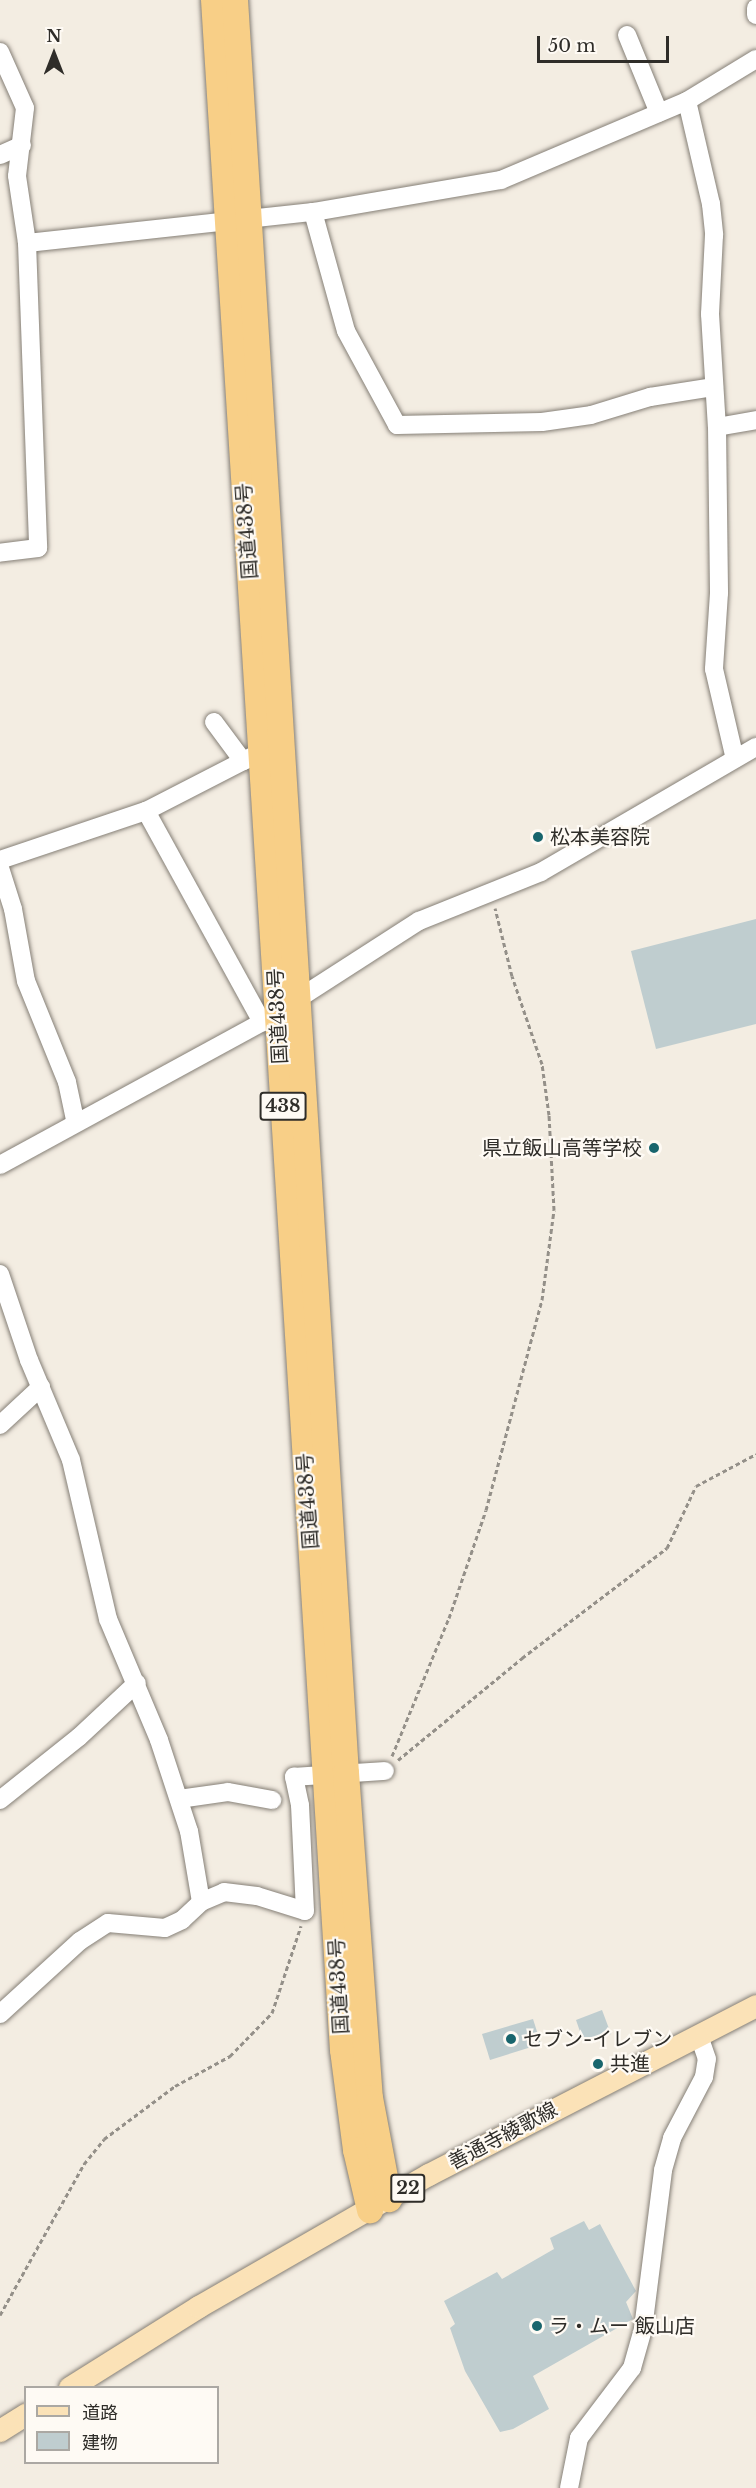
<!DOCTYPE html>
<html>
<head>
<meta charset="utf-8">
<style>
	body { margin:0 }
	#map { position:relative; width:756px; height:2488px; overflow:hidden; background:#f3ede2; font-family:"Libre Baskerville","Noto Sans JP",serif }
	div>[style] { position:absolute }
	.building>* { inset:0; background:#bfcdcf }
	.path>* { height:3px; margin-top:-1.5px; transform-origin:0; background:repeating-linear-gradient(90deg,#949089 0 4.5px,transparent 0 7.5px) }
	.roads { filter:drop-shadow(0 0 2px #857f76) drop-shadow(0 0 2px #857f76) }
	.minor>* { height:18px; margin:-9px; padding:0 9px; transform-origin:9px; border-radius:9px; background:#fff }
	.major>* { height:22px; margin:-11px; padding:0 11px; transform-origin:11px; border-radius:11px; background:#fbe2b7 }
	.highway>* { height:26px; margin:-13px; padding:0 13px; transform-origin:13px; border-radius:13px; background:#f8cf87 }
	.dots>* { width:16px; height:16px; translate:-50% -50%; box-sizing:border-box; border:3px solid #fefaf4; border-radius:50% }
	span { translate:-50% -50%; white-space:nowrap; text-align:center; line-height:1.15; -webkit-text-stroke:4.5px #fefaf4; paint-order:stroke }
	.shield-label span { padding:2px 4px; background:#fefaf4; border:2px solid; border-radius:4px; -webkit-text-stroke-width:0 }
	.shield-label { font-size:18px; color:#2f2d29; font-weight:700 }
	.street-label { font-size:20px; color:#2f2d29 }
	.poi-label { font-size:20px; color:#2f2d29 }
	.left { translate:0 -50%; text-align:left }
	.right { translate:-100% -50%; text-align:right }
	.legend { position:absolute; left:24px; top:2386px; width:195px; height:78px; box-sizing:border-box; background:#fefaf4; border:2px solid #aba8a3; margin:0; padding:8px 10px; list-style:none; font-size:18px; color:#2f2d29 }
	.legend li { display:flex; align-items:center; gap:12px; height:30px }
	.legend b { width:30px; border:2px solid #aba8a3 }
	.north { position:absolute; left:24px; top:24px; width:60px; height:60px; -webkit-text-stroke:4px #fefaf4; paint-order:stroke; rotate:0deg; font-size:16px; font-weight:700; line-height:24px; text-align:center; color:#2f2d29 }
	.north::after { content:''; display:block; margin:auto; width:21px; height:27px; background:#2f2d29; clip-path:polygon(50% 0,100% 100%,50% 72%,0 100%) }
	.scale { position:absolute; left:537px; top:36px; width:132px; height:27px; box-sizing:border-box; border:3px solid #2f2d29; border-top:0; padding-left:8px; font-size:18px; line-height:21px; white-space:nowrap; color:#2f2d29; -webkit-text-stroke:4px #fefaf4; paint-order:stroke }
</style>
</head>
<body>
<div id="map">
	<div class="building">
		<div style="clip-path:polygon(756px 919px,756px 1024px,656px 1049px,631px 951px)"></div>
		<div style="clip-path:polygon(602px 2010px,611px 2034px,584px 2043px,576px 2020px)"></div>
		<div style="clip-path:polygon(533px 2019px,541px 2044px,490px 2060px,482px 2034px)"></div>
		<div style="clip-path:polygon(584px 2221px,589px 2230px,600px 2224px,636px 2291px,626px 2302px,633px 2319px,533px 2376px,549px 2409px,513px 2429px,500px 2432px,465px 2371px,450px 2328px,455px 2324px,444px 2301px,497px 2272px,502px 2279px,554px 2249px,550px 2238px)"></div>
	</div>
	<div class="path">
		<div style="left:392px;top:1756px;width:149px;rotate:-67.6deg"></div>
		<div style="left:449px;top:1618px;width:114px;rotate:-71.1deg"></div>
		<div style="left:486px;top:1510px;width:217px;rotate:-75.1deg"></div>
		<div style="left:542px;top:1300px;width:91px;rotate:-82.4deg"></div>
		<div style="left:554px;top:1210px;width:95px;rotate:-93deg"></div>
		<div style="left:549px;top:1115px;width:51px;rotate:-97.8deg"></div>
		<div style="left:542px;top:1064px;width:93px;rotate:-108.8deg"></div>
		<div style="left:512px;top:976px;width:70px;rotate:-104deg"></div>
		<div style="left:398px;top:1760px;width:161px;rotate:-39.4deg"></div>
		<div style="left:522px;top:1658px;width:182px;rotate:-37.2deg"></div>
		<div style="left:667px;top:1548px;width:68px;rotate:-64.9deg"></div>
		<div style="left:696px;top:1486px;width:68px;rotate:-28.1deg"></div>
		<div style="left:0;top:2315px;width:173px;rotate:-60.9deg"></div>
		<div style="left:84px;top:2164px;width:32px;rotate:-51deg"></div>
		<div style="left:104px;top:2139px;width:89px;rotate:-36.7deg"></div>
		<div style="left:175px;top:2086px;width:63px;rotate:-28.6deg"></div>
		<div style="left:230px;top:2056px;width:60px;rotate:-45.7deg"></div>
		<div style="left:272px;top:2013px;width:92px;rotate:-71.6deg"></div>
	</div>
	<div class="roads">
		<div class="minor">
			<div style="left:756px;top:8px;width:7px;rotate:90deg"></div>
			<div style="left:627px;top:35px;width:84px;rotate:67.7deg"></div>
			<div style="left:0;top:52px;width:61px;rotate:65.9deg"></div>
			<div style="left:25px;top:108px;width:68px;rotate:96.7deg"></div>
			<div style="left:17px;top:176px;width:68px;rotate:81.5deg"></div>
			<div style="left:27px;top:243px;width:305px;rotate:87.9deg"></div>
			<div style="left:38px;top:548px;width:38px;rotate:173deg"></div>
			<div style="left:687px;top:101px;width:106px;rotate:76.9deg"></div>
			<div style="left:711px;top:204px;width:31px;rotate:84deg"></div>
			<div style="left:714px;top:235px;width:79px;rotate:92.9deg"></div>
			<div style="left:710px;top:314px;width:113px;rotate:86.5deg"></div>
			<div style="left:717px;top:427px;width:166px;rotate:89.3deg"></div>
			<div style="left:719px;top:593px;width:76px;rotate:93.8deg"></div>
			<div style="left:714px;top:669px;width:92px;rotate:76.9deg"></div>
			<div style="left:0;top:155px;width:24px;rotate:-24deg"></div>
			<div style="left:313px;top:212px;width:123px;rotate:74.5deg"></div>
			<div style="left:346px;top:331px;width:107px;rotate:61.5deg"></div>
			<div style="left:397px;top:425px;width:145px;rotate:-1.2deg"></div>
			<div style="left:542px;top:422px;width:49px;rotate:-8.1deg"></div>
			<div style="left:591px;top:415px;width:62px;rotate:-17deg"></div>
			<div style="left:650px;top:397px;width:65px;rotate:-8.9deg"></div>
			<div style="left:27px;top:243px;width:288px;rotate:-6.2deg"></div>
			<div style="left:313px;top:212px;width:191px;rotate:-9.7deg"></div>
			<div style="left:501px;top:180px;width:202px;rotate:-23deg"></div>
			<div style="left:687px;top:101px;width:81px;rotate:-31.3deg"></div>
			<div style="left:717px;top:427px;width:40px;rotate:-10deg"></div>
			<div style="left:214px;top:722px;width:49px;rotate:53.4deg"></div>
			<div style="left:146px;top:811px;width:129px;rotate:-27.2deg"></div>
			<div style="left:0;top:860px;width:154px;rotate:-18.6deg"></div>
			<div style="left:146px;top:811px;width:241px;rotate:61.2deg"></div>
			<div style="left:0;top:868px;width:43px;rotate:72.4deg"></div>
			<div style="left:13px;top:909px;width:73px;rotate:79.8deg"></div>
			<div style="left:26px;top:981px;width:109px;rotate:67.9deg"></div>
			<div style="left:67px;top:1082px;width:40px;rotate:78deg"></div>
			<div style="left:0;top:1165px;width:298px;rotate:-28.6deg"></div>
			<div style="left:262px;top:1022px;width:187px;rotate:-32.8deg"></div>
			<div style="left:419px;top:921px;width:131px;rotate:-21.9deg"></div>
			<div style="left:541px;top:872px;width:249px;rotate:-30.2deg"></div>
			<div style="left:0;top:1274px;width:91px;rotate:71.4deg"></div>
			<div style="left:29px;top:1360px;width:108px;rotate:67.2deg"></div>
			<div style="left:71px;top:1460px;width:163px;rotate:76.9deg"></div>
			<div style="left:108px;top:1619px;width:131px;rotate:67.1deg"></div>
			<div style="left:159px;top:1740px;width:96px;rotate:71.8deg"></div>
			<div style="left:189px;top:1831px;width:72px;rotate:80.4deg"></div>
			<div style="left:0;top:1425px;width:56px;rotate:-42.8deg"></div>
			<div style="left:179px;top:1799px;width:49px;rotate:-8.1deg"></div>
			<div style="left:228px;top:1792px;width:45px;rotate:10.3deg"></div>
			<div style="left:0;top:1800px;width:101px;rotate:-38.6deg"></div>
			<div style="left:79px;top:1737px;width:79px;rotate:-43deg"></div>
			<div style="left:0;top:2014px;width:108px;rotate:-42.4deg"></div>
			<div style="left:80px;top:1941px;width:33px;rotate:-33deg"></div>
			<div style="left:108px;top:1923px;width:57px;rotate:5deg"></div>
			<div style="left:165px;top:1928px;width:19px;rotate:-25deg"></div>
			<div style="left:182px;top:1920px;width:26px;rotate:-43deg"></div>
			<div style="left:201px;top:1902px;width:25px;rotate:-23deg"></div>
			<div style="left:224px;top:1892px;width:33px;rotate:7deg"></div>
			<div style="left:257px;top:1896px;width:50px;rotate:17.4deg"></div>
			<div style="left:305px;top:1911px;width:106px;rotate:-92.7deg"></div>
			<div style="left:300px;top:1805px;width:29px;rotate:-102deg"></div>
			<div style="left:294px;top:1777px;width:91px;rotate:-3.8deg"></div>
			<div style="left:569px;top:2488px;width:51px;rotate:-78.7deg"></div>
			<div style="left:579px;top:2438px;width:88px;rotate:-52.9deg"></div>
			<div style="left:632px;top:2368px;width:41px;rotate:-74.2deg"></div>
			<div style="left:643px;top:2329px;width:160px;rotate:-82.8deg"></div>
			<div style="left:663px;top:2170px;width:33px;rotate:-74deg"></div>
			<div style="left:672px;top:2138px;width:69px;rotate:-62.3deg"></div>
			<div style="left:704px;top:2077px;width:18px;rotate:-81deg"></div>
			<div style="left:707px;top:2059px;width:24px;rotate:-109deg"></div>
		</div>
		<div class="major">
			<div style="left:70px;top:2388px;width:152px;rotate:-32.1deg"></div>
			<div style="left:199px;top:2307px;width:265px;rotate:-29.9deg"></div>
			<div style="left:429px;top:2175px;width:368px;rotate:-27.3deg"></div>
			<div style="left:0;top:2431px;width:31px;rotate:-32deg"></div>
		</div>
		<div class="highway">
			<div style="left:214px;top:0;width:2054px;rotate:86.4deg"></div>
			<div style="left:343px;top:2050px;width:101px;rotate:82.6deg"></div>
			<div style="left:356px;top:2150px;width:62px;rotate:76.9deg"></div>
			<div style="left:235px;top:0;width:1776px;rotate:86.42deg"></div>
			<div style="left:346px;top:1773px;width:326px;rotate:85.8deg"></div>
			<div style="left:370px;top:2098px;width:103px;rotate:79.3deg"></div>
		</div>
	</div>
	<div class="dots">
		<div style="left:538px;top:837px;background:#18656d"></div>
		<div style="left:654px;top:1148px;background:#18656d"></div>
		<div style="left:511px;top:2039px;background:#18656d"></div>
		<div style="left:598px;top:2064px;background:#18656d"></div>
		<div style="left:537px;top:2326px;background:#18656d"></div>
	</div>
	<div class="shield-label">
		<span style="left:283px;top:1106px">438</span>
		<span style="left:408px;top:2188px">22</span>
	</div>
	<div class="street-label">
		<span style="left:247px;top:531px;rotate:-94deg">国道438号</span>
		<span style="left:278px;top:1016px;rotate:-93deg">国道438号</span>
		<span style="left:308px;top:1501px;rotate:-94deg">国道438号</span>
		<span style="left:339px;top:1986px;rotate:-93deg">国道438号</span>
		<span style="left:503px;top:2136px;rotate:-28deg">善通寺綾歌線</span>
	</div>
	<div class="poi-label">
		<span class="left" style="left:550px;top:837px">松本美容院</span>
		<span class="right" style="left:642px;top:1148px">県立飯山高等学校</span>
		<span class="left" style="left:523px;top:2039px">セブン-イレブン</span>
		<span class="left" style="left:610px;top:2064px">共進</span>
		<span class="left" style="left:549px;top:2326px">ラ・ムー 飯山店</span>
	</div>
	<ul class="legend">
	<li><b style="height:8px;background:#fbe2b7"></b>道路</li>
	<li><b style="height:16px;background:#bfcdcf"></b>建物</li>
	</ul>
	<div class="north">N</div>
	<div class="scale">50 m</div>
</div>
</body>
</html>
